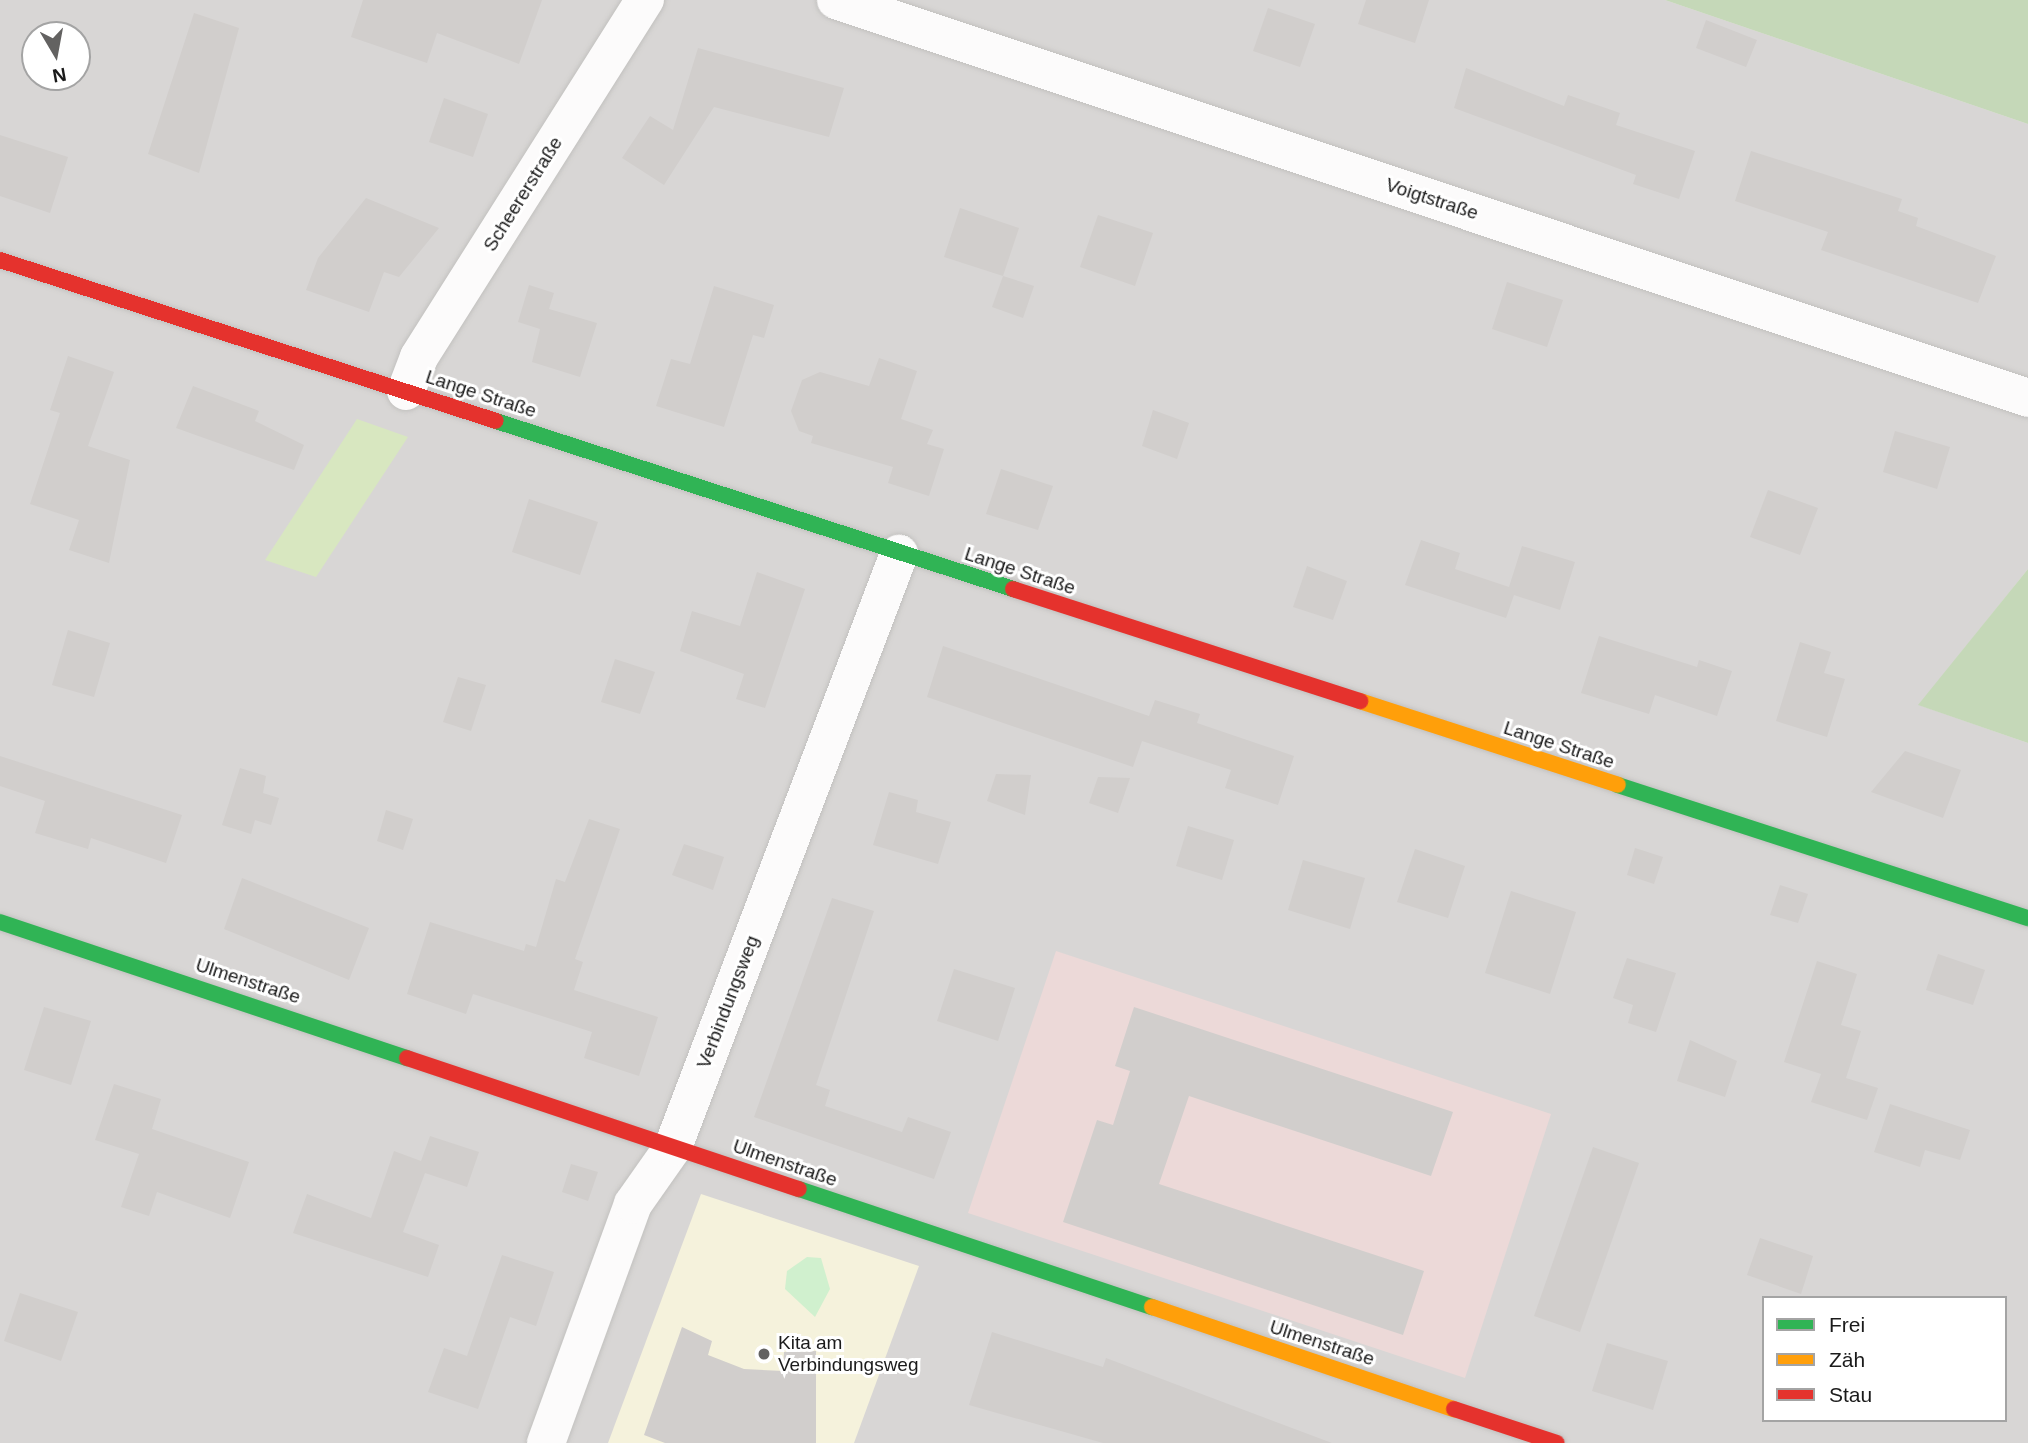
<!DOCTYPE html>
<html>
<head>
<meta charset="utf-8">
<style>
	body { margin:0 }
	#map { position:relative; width:2028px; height:1443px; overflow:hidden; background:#e9e6e3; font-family:Arial,sans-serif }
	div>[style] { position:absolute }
	.residential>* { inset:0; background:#d8d6d5 }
	.commercial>* { inset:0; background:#ecd9d8 }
	.education>* { inset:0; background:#f5f2dc }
	.grass>* { inset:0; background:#d8e7c0 }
	.forest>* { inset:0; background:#c5d8b8 }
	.park>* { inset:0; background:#d0f0ce }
	.building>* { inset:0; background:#d1cecc }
	.roads { filter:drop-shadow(0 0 2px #c2c1bf) drop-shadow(0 0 2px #c2c1bf) }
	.street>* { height:38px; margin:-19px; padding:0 19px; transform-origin:19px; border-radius:19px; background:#fcfbfb }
	.fast>* { height:16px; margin:-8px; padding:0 8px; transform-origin:8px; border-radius:8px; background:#30b455 }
	.slow>* { height:16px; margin:-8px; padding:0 8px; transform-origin:8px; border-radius:8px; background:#ff9f0a }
	.jam>* { height:16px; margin:-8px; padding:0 8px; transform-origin:8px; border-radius:8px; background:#e5322d }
	.dots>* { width:19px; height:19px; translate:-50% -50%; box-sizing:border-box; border:4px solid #fff; border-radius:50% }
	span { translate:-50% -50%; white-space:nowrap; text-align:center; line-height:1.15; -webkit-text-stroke:6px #fff; paint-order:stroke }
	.street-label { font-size:19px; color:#1b1b1b }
	.poi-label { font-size:19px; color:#1b1b1b }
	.left { translate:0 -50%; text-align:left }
	.legend { position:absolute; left:1762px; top:1296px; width:245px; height:126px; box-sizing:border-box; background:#fff; border:2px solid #a4a4a4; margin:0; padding:9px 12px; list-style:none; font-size:21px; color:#1b1b1b }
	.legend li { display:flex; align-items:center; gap:14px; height:35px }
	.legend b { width:35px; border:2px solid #a4a4a4 }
	.north { position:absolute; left:21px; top:21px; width:70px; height:70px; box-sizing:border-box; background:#fff; border:2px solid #a4a4a4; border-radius:50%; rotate:170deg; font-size:19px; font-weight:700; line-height:28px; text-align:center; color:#1b1b1b }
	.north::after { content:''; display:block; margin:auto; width:24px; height:32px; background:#636261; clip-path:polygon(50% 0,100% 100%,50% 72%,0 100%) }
</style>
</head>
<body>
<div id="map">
	<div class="residential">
		<div style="clip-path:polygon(evenodd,0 0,1665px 0,2028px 124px,2028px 569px,1919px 705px,2028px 743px,2028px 1443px,0 1443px,0 0,35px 35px,77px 35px,77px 77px,35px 77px,35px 35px,0 0,1764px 1298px,2005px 1298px,2005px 1420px,1764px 1420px,1764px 1298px)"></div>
	</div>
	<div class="commercial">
		<div style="clip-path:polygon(1056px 951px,1551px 1114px,1465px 1378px,968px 1213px)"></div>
	</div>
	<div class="education">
		<div style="clip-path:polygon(701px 1194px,919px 1266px,854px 1443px,608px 1443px)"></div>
	</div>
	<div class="grass">
		<div style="clip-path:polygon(357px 419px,408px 437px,316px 577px,265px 560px)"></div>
	</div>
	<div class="forest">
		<div style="clip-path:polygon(1665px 0,2028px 0,2028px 124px)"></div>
		<div style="clip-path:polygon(2028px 569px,2028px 743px,1918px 705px)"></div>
	</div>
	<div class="park">
		<div style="clip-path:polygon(807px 1257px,821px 1258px,830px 1289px,815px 1317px,785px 1289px,787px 1271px)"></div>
	</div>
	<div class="building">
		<div style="clip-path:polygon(363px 0,542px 0,519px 64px,437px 33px,427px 63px,351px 37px)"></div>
		<div style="clip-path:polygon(1366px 0,1429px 0,1415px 43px,1358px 24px)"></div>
		<div style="clip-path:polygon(1268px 8px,1315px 24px,1300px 67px,1253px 51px)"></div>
		<div style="clip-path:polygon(194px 13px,239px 28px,199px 173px,148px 154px)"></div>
		<div style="clip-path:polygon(1706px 20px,1757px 40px,1746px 67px,1696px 48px)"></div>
		<div style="clip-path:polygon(698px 48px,844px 88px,829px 137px,714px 107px,664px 185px,622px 158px,650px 116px,673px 130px)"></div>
		<div style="clip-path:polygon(1466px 68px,1564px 106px,1568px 95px,1620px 113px,1616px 125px,1695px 151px,1679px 199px,1633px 184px,1636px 175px,1454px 108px)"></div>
		<div style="clip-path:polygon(444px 98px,488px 114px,473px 157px,429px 142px)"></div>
		<div style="clip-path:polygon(0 135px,68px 157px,50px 213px,0 196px)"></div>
		<div style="clip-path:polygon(1751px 151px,1902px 199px,1898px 211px,1918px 218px,1916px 226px,1996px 256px,1978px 303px,1821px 250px,1828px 232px,1735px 201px)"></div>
		<div style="clip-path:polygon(366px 198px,439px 228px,399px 277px,384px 272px,369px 312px,306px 290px,318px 258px)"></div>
		<div style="clip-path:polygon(960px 208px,1019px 228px,1003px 276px,944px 257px)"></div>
		<div style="clip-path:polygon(1098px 215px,1153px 233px,1135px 286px,1080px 267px)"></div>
		<div style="clip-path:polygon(1003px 276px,1034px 286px,1023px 318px,992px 307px)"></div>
		<div style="clip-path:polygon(1507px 282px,1563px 300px,1547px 347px,1492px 329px)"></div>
		<div style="clip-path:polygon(529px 285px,554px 293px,549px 309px,597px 323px,580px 377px,532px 362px,540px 329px,518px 322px)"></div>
		<div style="clip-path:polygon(714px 286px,774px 305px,764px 338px,753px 335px,724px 427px,656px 406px,671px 359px,690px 364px)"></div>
		<div style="clip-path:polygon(68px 356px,114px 372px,88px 446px,130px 460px,109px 563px,69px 550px,79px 520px,30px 504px,60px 413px,50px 410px)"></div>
		<div style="clip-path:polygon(879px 358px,917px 371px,901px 419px,933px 430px,927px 444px,944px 449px,929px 496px,888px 483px,893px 467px,811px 443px,813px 436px,799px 431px,791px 411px,802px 380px,820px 372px,869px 386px)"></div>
		<div style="clip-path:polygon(193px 386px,259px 411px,255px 421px,304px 445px,294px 470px,176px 428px)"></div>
		<div style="clip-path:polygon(1153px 410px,1189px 423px,1177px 459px,1142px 446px)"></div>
		<div style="clip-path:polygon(1895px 431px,1950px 447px,1937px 489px,1883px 472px)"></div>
		<div style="clip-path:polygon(1001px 469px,1053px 486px,1038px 530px,986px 514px)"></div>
		<div style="clip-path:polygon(1768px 490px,1818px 508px,1800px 555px,1750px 537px)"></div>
		<div style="clip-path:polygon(529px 499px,598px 522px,580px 575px,512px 552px)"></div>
		<div style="clip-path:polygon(1421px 540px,1460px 553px,1455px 569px,1509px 587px,1522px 546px,1575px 562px,1560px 610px,1514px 595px,1506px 618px,1405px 585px)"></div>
		<div style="clip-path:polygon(1307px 566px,1347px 581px,1333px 620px,1293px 607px)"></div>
		<div style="clip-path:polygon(757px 572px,805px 589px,765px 708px,736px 699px,744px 674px,680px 651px,692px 611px,740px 626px)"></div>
		<div style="clip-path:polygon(68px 630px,110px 643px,94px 697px,52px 685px)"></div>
		<div style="clip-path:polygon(1599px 636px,1697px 667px,1699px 660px,1732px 671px,1717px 716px,1655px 695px,1649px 714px,1581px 693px)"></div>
		<div style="clip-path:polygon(1800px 642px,1831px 652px,1824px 673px,1845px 679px,1827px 737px,1776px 721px)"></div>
		<div style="clip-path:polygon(943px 646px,1149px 716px,1155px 700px,1200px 714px,1197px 723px,1294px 756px,1278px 805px,1225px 788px,1231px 770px,1142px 741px,1133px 767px,927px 697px)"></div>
		<div style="clip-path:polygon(615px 659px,655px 672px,640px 714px,601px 702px)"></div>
		<div style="clip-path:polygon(458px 677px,486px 685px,471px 731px,443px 722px)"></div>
		<div style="clip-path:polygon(1905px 751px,1961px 770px,1943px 818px,1871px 792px)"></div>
		<div style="clip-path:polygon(0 756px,182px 815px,166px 863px,91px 838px,88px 849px,35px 833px,45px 801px,0 786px)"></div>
		<div style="clip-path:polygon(240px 768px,266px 776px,263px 793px,279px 798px,271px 825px,255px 820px,251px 834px,222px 825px)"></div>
		<div style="clip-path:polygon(996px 774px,1031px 775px,1025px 815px,987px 801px)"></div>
		<div style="clip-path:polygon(1098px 777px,1130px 778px,1118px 813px,1089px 803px)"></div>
		<div style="clip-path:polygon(889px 792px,918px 800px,916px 812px,951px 822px,938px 864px,873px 845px)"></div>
		<div style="clip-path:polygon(386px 810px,413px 819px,403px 850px,377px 841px)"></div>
		<div style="clip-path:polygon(589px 819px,620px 829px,575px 959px,583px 962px,574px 990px,658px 1017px,639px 1076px,584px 1058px,592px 1032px,473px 994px,466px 1014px,407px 994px,430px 922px,524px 951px,526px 944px,536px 947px,556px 879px,565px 882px)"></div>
		<div style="clip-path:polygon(1188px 826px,1234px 840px,1222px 880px,1176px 866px)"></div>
		<div style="clip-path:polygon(684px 844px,724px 857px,713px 890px,672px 875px)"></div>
		<div style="clip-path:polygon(1635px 848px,1663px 857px,1654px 884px,1627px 875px)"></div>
		<div style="clip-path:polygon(1415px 849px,1465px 866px,1448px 918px,1397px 902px)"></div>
		<div style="clip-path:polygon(1303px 860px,1365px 878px,1350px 929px,1288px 910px)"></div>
		<div style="clip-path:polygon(242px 878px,369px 928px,349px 980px,224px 929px)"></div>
		<div style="clip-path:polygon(1780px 885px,1808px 894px,1798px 923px,1770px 915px)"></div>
		<div style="clip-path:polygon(1511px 891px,1576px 912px,1550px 994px,1485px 973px)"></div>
		<div style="clip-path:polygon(832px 898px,874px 911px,816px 1085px,830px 1090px,825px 1106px,902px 1132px,908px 1117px,951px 1132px,934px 1179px,754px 1117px)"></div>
		<div style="clip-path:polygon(1938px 954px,1985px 970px,1973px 1005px,1926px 990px)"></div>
		<div style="clip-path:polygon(1627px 958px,1676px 973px,1656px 1032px,1628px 1023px,1633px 1005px,1613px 998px)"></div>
		<div style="clip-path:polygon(1817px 961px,1857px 974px,1841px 1025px,1861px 1031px,1846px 1078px,1878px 1088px,1867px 1120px,1811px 1102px,1821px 1074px,1784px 1062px)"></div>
		<div style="clip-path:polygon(954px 969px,1015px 988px,998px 1041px,937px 1021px)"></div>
		<div style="clip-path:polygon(44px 1007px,91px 1021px,71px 1085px,24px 1070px)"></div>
		<div style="clip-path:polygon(1134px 1007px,1453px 1112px,1431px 1176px,1189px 1096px,1159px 1184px,1424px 1271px,1403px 1335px,1063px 1222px,1097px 1120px,1113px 1125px,1130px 1071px,1115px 1066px)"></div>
		<div style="clip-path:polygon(1690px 1040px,1737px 1061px,1725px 1097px,1677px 1081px)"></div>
		<div style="clip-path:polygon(114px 1084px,161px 1099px,152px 1129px,249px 1162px,230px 1218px,157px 1192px,149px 1216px,121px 1207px,139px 1154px,95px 1140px)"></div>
		<div style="clip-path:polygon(1890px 1104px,1970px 1130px,1960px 1160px,1925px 1150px,1920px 1167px,1874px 1152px)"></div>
		<div style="clip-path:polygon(430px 1136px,479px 1152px,467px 1187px,425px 1173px,403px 1232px,439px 1245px,428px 1277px,293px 1233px,307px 1194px,371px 1218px,394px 1151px,421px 1161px)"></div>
		<div style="clip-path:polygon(1593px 1147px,1639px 1163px,1580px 1332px,1534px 1316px)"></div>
		<div style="clip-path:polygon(571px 1164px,598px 1172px,588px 1201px,562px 1192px)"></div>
		<div style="clip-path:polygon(1760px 1238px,1813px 1256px,1801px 1294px,1747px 1275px)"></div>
		<div style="clip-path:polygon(502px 1255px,554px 1272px,536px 1326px,510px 1317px,478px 1409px,428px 1392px,444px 1348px,467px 1356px)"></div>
		<div style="clip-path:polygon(20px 1293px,78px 1312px,61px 1361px,4px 1341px)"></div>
		<div style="clip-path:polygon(682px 1327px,712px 1341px,708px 1355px,744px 1369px,783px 1371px,784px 1352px,816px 1351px,816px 1443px,665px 1443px,644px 1435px)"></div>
		<div style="clip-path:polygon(992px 1332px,1103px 1367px,1106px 1358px,1332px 1443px,1103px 1443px,969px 1405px)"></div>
		<div style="clip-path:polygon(1607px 1343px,1668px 1361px,1653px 1410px,1592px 1391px)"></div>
	</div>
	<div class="roads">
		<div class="street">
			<div style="left:836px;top:0;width:1257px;rotate:18.46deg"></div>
			<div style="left:406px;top:391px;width:36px;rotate:-69deg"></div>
			<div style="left:419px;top:357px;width:423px;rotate:-57.7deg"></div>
			<div style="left:546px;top:1443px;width:254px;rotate:-70deg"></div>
			<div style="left:633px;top:1204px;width:70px;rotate:-54.9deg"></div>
			<div style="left:673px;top:1147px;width:635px;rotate:-69.14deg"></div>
		</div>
		<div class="fast">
			<div style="left:496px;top:421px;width:544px;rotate:18deg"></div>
			<div style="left:1618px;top:785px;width:431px;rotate:18deg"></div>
			<div style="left:0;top:922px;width:429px;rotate:18.5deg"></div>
			<div style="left:799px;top:1189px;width:372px;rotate:18.5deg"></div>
		</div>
		<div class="slow">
			<div style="left:1360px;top:701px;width:271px;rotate:18deg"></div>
			<div style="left:1152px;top:1307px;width:319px;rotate:18.7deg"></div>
		</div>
		<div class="jam">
			<div style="left:0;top:260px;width:521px;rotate:17.98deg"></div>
			<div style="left:1013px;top:589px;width:365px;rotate:17.9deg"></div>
			<div style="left:407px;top:1058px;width:413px;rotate:18.5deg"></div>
			<div style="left:1454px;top:1409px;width:108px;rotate:18.3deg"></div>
		</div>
	</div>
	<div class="dots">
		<div style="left:764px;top:1354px;background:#636261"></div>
	</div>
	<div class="street-label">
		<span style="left:523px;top:194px;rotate:-58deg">Scheererstraße</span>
		<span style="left:1432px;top:199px;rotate:18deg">Voigtstraße</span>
		<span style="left:481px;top:394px;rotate:18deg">Lange Straße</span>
		<span style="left:1020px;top:571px;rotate:18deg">Lange Straße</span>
		<span style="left:1559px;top:745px;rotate:18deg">Lange Straße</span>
		<span style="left:248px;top:981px;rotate:18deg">Ulmenstraße</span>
		<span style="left:728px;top:1002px;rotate:-69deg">Verbindungsweg</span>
		<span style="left:785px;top:1163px;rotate:19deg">Ulmenstraße</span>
		<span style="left:1322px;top:1343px;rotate:18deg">Ulmenstraße</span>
	</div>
	<div class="poi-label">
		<span class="left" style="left:778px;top:1354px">Kita am<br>Verbindungsweg</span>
	</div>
	<ul class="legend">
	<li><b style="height:9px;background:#30b455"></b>Frei</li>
	<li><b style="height:9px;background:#ff9f0a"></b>Zäh</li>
	<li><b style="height:9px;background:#e5322d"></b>Stau</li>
	</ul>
	<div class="north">N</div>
</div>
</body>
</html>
